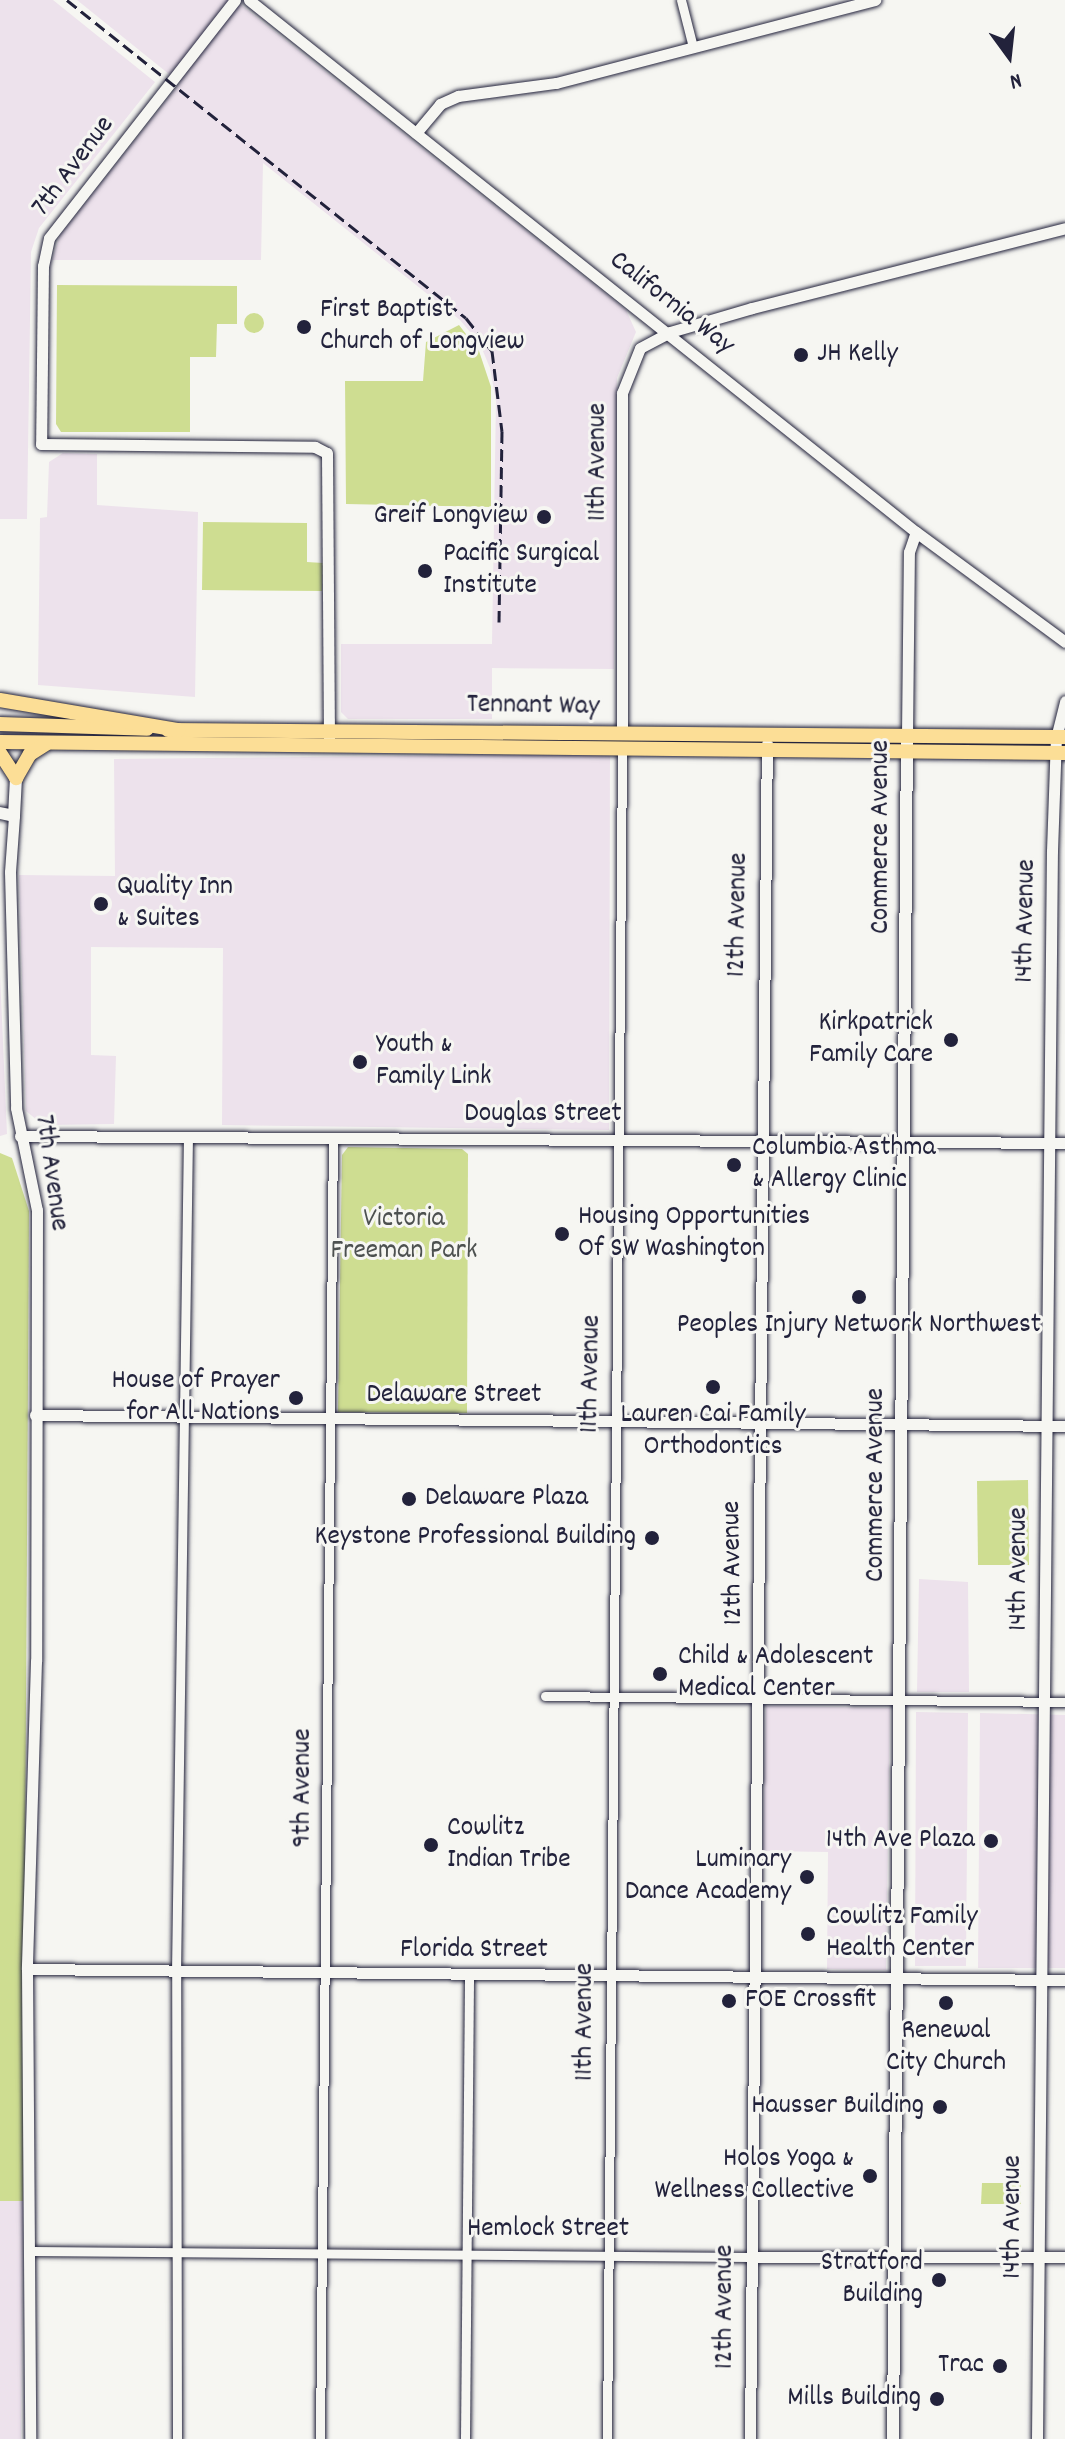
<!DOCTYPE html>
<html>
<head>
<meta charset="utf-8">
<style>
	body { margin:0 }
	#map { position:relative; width:1065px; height:2439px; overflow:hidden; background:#f6f6f2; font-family:Dekko,sans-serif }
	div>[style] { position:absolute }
	.built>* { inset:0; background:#ede2ec }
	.green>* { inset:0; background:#cedd91 }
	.round { border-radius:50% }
	.roads { filter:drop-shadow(0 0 2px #22223b) drop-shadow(0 0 2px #22223b) }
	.minor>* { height:9px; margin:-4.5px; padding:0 4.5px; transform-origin:4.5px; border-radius:4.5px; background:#f6f6f2 }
	.tertiary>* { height:11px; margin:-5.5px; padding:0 5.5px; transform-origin:5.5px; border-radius:5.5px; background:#f6f6f2 }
	.secondary>* { height:12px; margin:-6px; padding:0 6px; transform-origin:6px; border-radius:6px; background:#f6f6f2 }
	.primary>* { height:14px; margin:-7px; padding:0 7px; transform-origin:7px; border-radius:7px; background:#fcde96 }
	.trunk>* { height:14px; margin:-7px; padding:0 7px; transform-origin:7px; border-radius:7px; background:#fcde96 }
	.rail>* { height:3px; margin-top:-1.5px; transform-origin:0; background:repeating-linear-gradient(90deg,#22223b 0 12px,transparent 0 18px) }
	.dots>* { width:22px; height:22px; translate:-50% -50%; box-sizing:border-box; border:4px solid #f6f6f2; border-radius:50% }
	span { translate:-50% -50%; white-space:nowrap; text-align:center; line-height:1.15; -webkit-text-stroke:6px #f6f6f2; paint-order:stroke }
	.street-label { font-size:28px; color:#22223b }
	.poi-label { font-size:28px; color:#22223b }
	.left { translate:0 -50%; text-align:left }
	.right { translate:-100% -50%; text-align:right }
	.park-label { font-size:28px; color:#4d5150 }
	.north { position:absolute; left:969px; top:16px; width:80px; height:80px; -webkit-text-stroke:6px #f6f6f2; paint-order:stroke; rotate:165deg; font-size:22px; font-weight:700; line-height:32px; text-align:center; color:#22223b }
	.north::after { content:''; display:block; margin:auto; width:28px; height:36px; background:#22223b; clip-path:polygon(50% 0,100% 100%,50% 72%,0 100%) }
</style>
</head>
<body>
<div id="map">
	<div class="built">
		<div style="clip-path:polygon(0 0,53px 0,155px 82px,39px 228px,31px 252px,27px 519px,0 519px)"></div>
		<div style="clip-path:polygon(77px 0,235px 0,626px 310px,636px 332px,617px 378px,614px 669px,492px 668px,492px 719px,348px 719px,341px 712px,341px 644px,492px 644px,496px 401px,490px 368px,480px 344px,460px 320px,263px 163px,261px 260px,52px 260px,60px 235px,180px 83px)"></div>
		<div style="clip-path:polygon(63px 453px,97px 454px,97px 505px,198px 512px,195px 697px,38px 685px,40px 518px,47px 517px,49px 462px)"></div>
		<div style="clip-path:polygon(610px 754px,609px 1130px,222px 1125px,223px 948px,91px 947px,91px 1055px,116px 1056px,114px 1124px,43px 1125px,26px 1111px,19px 875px,115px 876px,114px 759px)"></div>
		<div style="clip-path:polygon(0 975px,7px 1134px,0 1136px)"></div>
		<div style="clip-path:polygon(919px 1579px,968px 1582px,969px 1692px,917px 1692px)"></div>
		<div style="clip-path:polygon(766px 1706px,890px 1708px,886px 1970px,827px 1969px,828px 1852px,763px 1851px)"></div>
		<div style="clip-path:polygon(916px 1712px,968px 1713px,966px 1966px,915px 1966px)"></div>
		<div style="clip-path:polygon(980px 1713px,1065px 1715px,1065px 1968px,978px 1968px)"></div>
		<div style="clip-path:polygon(0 2201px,23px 2201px,21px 2439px,0 2439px)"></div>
	</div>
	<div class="green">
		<div style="clip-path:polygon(57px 285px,237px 286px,237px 324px,217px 324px,216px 357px,190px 357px,190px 432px,61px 432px,56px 424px)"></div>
		<div class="round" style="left:244px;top:313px;width:20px;height:20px"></div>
		<div style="clip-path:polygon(459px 325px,479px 351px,491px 387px,491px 507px,346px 504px,345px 381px,423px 381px,426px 342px)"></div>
		<div style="clip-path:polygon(203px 522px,307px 523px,307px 562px,323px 563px,322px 591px,202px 590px)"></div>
		<div style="clip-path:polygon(348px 1147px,462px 1149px,468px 1154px,467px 1413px,338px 1412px,342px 1155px)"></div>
		<div style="clip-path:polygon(0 1153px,12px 1158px,29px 1211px,23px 2201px,0 2201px)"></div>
		<div style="clip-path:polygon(1028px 1480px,1029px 1565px,978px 1565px,977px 1481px)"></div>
		<div style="clip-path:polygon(982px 2183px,1021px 2183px,1021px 2204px,981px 2204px)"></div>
	</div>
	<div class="roads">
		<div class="minor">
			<div style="left:681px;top:0;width:49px;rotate:75.7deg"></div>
			<div style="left:545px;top:1696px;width:520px;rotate:0.66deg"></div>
			<div style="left:32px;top:2251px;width:718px;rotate:0.48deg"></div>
			<div style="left:177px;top:2439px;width:466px;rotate:-90.1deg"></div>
			<div style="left:176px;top:1973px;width:836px;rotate:-89.18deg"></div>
			<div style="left:320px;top:2439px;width:1302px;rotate:-89.43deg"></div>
			<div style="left:465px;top:2439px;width:464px;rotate:-89.5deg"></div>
			<div style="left:607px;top:2439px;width:1692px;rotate:-89.49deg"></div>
		</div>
		<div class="tertiary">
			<div style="left:235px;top:0;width:302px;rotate:128deg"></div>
			<div style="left:49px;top:238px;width:29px;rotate:102deg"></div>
			<div style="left:43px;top:266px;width:178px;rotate:90.6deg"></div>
			<div style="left:41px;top:444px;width:274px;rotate:0.6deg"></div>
			<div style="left:315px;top:447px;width:13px;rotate:27deg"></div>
			<div style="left:327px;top:453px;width:285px;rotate:89.6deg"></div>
			<div style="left:249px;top:0;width:853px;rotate:38.58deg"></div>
			<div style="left:916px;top:532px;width:185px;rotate:36.4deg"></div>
			<div style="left:416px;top:133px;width:38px;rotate:-50deg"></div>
			<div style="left:440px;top:104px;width:20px;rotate:-24deg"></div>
			<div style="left:458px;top:96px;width:99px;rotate:-7.6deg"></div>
			<div style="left:556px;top:83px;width:330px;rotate:-14.6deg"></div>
			<div style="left:622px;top:734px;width:341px;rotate:-90deg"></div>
			<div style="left:622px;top:393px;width:48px;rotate:-68.2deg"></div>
			<div style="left:640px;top:348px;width:34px;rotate:-28deg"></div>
			<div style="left:670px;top:332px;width:85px;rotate:-16.3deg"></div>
			<div style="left:752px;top:308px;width:323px;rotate:-14.3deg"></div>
			<div style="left:907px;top:736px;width:184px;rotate:-89.4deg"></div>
			<div style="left:909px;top:552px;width:21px;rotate:-71deg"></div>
			<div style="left:14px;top:816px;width:56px;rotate:94.1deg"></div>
			<div style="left:10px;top:872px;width:236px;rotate:88.5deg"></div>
			<div style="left:16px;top:1108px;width:104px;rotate:78.4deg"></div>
			<div style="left:37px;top:1210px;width:451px;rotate:90.1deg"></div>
			<div style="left:36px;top:1661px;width:308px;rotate:91.7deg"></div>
			<div style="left:27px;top:1969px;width:470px;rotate:89.6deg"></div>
			<div style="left:20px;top:1136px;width:1045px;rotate:0.38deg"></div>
			<div style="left:35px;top:1415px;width:1030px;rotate:0.61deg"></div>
			<div style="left:27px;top:1969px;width:1038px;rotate:0.61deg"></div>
			<div style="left:750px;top:2257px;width:315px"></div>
			<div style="left:750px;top:2439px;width:1695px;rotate:-89.43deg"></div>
			<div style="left:1037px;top:2439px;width:1588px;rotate:-89.46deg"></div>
			<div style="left:1052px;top:851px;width:113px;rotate:-88deg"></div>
			<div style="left:1056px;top:738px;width:38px;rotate:-76deg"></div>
		</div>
		<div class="secondary">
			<div style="left:0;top:813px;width:14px;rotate:12deg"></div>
			<div style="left:14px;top:816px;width:38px;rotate:-87deg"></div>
			<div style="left:893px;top:2439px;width:1703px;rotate:-89.53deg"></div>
		</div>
		<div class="primary">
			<div style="left:0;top:724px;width:147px;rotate:1.9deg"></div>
			<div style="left:168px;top:730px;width:897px;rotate:0.45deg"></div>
			<div style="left:0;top:742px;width:1065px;rotate:0.59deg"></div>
			<div style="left:0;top:753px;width:30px;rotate:57deg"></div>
			<div style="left:16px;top:778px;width:28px;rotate:-60deg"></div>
			<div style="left:30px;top:754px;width:19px;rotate:-32deg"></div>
		</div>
		<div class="trunk">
			<div style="left:0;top:700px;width:181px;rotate:9.6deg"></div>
		</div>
	</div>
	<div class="rail">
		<div style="left:67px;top:0;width:510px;rotate:38.55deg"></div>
		<div style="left:466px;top:318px;width:42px;rotate:51.8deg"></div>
		<div style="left:492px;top:351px;width:81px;rotate:82.9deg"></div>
		<div style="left:502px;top:431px;width:191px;rotate:90.9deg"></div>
	</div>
	<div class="dots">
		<div style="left:304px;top:327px;background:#22223b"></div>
		<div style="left:801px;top:355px;background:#22223b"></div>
		<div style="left:544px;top:517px;background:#22223b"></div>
		<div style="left:425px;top:571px;background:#22223b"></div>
		<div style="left:101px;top:904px;background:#22223b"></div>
		<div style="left:951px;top:1040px;background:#22223b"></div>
		<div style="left:360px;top:1062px;background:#22223b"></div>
		<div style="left:734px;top:1165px;background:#22223b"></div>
		<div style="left:562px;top:1234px;background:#22223b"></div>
		<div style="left:859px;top:1297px;background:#22223b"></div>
		<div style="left:713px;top:1387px;background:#22223b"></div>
		<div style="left:296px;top:1398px;background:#22223b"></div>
		<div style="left:409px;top:1499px;background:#22223b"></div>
		<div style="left:652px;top:1538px;background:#22223b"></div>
		<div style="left:660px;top:1674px;background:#22223b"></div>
		<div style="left:991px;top:1841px;background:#22223b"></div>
		<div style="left:431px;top:1845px;background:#22223b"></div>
		<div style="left:807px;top:1877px;background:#22223b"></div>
		<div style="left:808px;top:1934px;background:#22223b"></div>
		<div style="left:729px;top:2001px;background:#22223b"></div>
		<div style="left:946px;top:2003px;background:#22223b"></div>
		<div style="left:940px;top:2107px;background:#22223b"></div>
		<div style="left:870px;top:2176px;background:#22223b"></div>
		<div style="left:939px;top:2280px;background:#22223b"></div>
		<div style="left:1000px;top:2366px;background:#22223b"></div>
		<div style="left:937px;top:2399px;background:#22223b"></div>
	</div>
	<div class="street-label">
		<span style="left:74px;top:167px;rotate:-53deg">7th Avenue</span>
		<span style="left:671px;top:304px;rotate:38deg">California Way</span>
		<span style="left:599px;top:462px;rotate:-90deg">11th Avenue</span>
		<span style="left:533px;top:707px;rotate:1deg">Tennant Way</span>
		<span style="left:882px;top:837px;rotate:-90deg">Commerce Avenue</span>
		<span style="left:739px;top:915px;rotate:-89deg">12th Avenue</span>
		<span style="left:1027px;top:921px;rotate:-89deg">14th Avenue</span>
		<span style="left:543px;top:1115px">Douglas Street</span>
		<span style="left:50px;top:1173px;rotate:82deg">7th Avenue</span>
		<span style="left:592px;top:1374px;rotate:-89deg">11th Avenue</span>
		<span style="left:454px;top:1396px">Delaware Street</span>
		<span style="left:877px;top:1485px;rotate:-90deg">Commerce Avenue</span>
		<span style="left:734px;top:1563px;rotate:-91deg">12th Avenue</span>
		<span style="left:1020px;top:1569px;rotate:-90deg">14th Avenue</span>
		<span style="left:304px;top:1788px;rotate:-90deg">9th Avenue</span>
		<span style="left:474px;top:1951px">Florida Street</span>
		<span style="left:586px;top:2022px;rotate:-90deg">11th Avenue</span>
		<span style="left:1014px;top:2217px;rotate:-90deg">14th Avenue</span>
		<span style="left:548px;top:2230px">Hemlock Street</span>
		<span style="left:726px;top:2307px;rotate:-90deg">12th Avenue</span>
	</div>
	<div class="poi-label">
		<span class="left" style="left:320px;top:327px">First Baptist<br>Church of Longview</span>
		<span class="left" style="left:817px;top:355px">JH Kelly</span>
		<span class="right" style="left:528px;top:517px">Greif Longview</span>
		<span class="left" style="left:443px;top:571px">Pacific Surgical<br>Institute</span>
		<span class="left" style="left:117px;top:904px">Quality Inn<br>&amp; Suites</span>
		<span class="right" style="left:933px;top:1040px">Kirkpatrick<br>Family Care</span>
		<span class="left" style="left:376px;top:1062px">Youth &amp;<br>Family Link</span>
		<span class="left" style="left:752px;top:1165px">Columbia Asthma<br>&amp; Allergy Clinic</span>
		<span class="left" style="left:578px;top:1234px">Housing Opportunities<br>Of SW Washington</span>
		<span style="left:859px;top:1326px">Peoples Injury Network Northwest</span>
		<span class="right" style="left:280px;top:1398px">House of Prayer<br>for All Nations</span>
		<span style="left:713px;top:1432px">Lauren Cai Family<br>Orthodontics</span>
		<span class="left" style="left:425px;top:1499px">Delaware Plaza</span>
		<span class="right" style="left:636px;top:1538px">Keystone Professional Building</span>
		<span class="left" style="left:678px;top:1674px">Child &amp; Adolescent<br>Medical Center</span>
		<span class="left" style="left:447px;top:1845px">Cowlitz<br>Indian Tribe</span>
		<span class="right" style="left:975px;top:1841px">14th Ave Plaza</span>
		<span class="right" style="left:791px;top:1877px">Luminary<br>Dance Academy</span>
		<span class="left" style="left:826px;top:1934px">Cowlitz Family<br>Health Center</span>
		<span class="left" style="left:745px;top:2001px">FOE Crossfit</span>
		<span style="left:946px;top:2048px">Renewal<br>City Church</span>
		<span class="right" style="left:924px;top:2107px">Hausser Building</span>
		<span class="right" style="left:854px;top:2176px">Holos Yoga &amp;<br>Wellness Collective</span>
		<span class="right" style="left:923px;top:2280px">Stratford<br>Building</span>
		<span class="right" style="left:984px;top:2366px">Trac</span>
		<span class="right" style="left:921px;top:2399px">Mills Building</span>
	</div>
	<div class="park-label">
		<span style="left:404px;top:1236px">Victoria<br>Freeman Park</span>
	</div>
	<div class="north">N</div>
</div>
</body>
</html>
